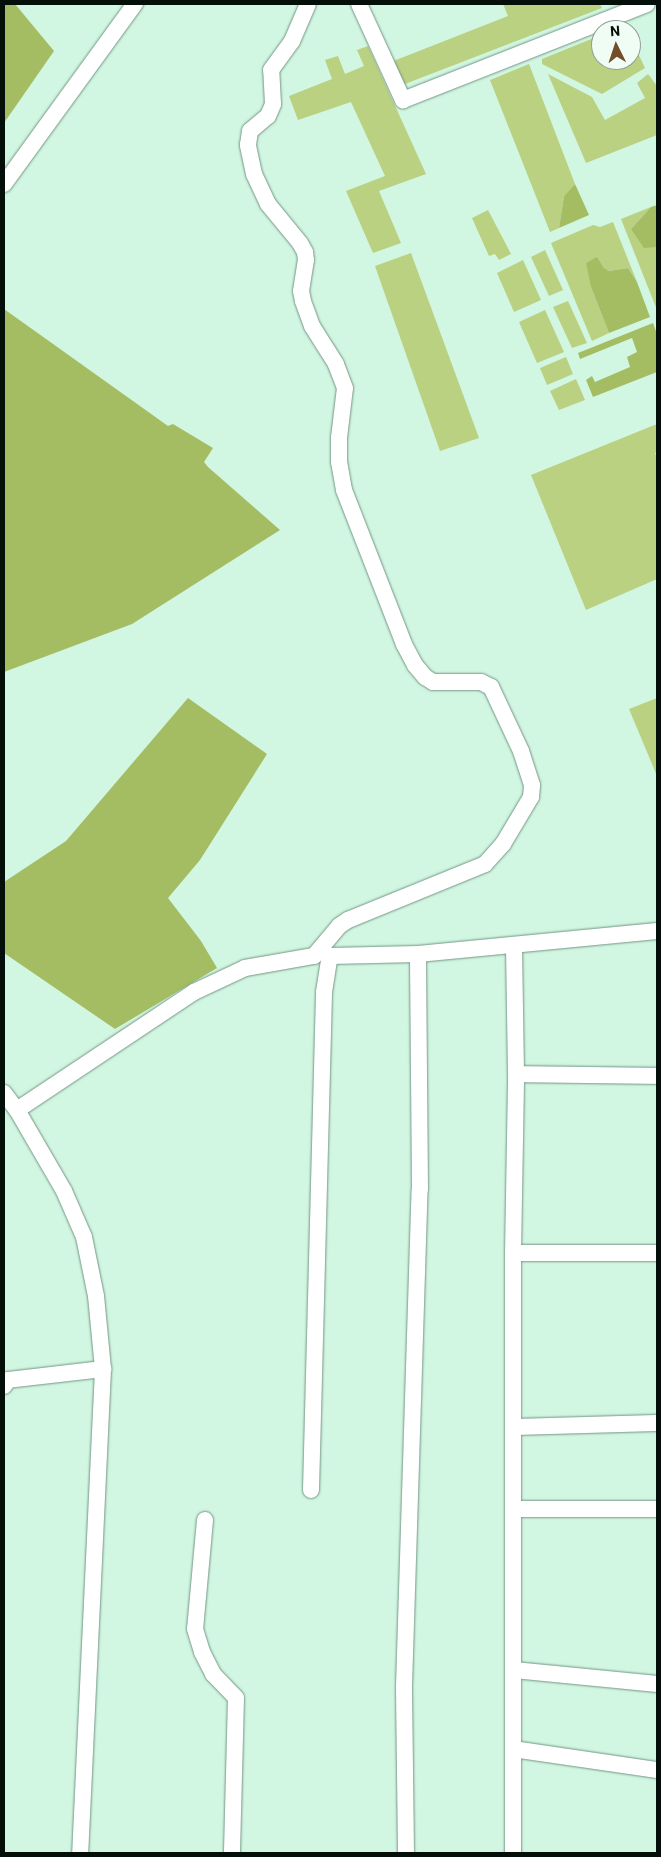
<!DOCTYPE html>
<html>
<head>
<meta charset="utf-8">
<style>
	body { margin:0 }
	#map { position:relative; width:661px; height:1857px; overflow:hidden; background:#d1f6e2; font-family:Roboto,sans-serif }
	div>[style] { position:absolute }
	.green>* { inset:0; background:#bad182 }
	.forest>* { inset:0; background:#a4bd63 }
	.roads { filter:drop-shadow(0 0 1px #739683) drop-shadow(0 0 1px #739683) }
	.minor>* { height:16px; margin:-8px; padding:0 8px; transform-origin:8px; border-radius:8px; background:#fff }
	span { translate:-50% -50%; white-space:nowrap; text-align:center; line-height:1.15; -webkit-text-stroke:4px #effdf5; paint-order:stroke }
	.frame { position:absolute; inset:0; border:5px solid #030f08; pointer-events:none }
	.north { position:absolute; left:591px; top:20px; width:50px; height:50px; box-sizing:border-box; background:#effdf5; border:1px solid #919e96; border-radius:50%; rotate:356deg; font-size:14px; font-weight:700; line-height:20px; text-align:center; color:#030f08 }
	.north::after { content:''; display:block; margin:auto; width:18px; height:22px; background:#744e2b; clip-path:polygon(50% 0,100% 100%,50% 72%,0 100%) }
</style>
</head>
<body>
<div id="map">
	<div class="green">
		<div style="clip-path:polygon(503px 4px,600px 4px,602px 8px,405px 84px,400px 81px,391px 62px,508px 16px)"></div>
		<div style="clip-path:polygon(601px 35px,601px 60px,631px 60px,631px 38px,645px 68px,602px 94px,542px 64px,542px 59px)"></div>
		<div style="clip-path:polygon(368px 46px,426px 174px,379px 191px,401px 243px,373px 253px,346px 191px,385px 176px,351px 102px,298px 120px,289px 96px,332px 79px,325px 60px,338px 56px,345px 74px,364px 66px,357px 50px)"></div>
		<div style="clip-path:polygon(529px 64px,575px 184px,564px 196px,559px 228px,550px 232px,490px 80px)"></div>
		<div style="clip-path:polygon(548px 74px,592px 97px,605px 120px,645px 98px,637px 83px,648px 74px,657px 86px,657px 135px,586px 163px)"></div>
		<div style="clip-path:polygon(651px 207px,631px 229px,656px 247px,657px 241px,657px 310px,621px 219px)"></div>
		<div style="clip-path:polygon(488px 210px,511px 254px,499px 260px,495px 254px,489px 256px,472px 218px)"></div>
		<div style="clip-path:polygon(613px 222px,637px 282px,628px 268px,609px 271px,603px 267px,591px 287px,609px 333px,592px 341px,551px 243px,593px 225px,600px 227px)"></div>
		<div style="clip-path:polygon(545px 250px,563px 290px,549px 296px,531px 257px)"></div>
		<div style="clip-path:polygon(411px 253px,479px 438px,440px 451px,375px 266px)"></div>
		<div style="clip-path:polygon(523px 260px,541px 300px,514px 312px,497px 273px)"></div>
		<div style="clip-path:polygon(568px 301px,587px 343px,572px 348px,553px 307px)"></div>
		<div style="clip-path:polygon(545px 310px,564px 352px,537px 363px,519px 322px)"></div>
		<div style="clip-path:polygon(566px 357px,573px 374px,547px 385px,540px 368px)"></div>
		<div style="clip-path:polygon(576px 379px,585px 400px,559px 410px,550px 391px)"></div>
		<div style="clip-path:polygon(657px 424px,657px 452px,655px 453px,657px 458px,657px 579px,586px 610px,531px 475px)"></div>
		<div style="clip-path:polygon(657px 698px,657px 776px,629px 709px)"></div>
	</div>
	<div class="forest">
		<div style="clip-path:polygon(4px 4px,15px 4px,54px 51px,4px 123px)"></div>
		<div style="clip-path:polygon(575px 184px,589px 215px,559px 228px,564px 196px)"></div>
		<div style="clip-path:polygon(657px 205px,656px 247px,644px 248px,631px 229px,651px 207px)"></div>
		<div style="clip-path:polygon(597px 257px,603px 267px,609px 271px,628px 268px,637px 282px,650px 317px,609px 333px,591px 287px,586px 263px)"></div>
		<div style="clip-path:polygon(4px 309px,168px 426px,173px 424px,213px 448px,204px 462px,208px 467px,280px 530px,132px 624px,4px 672px)"></div>
		<div style="clip-path:polygon(653px 323px,657px 334px,657px 372px,593px 397px,586px 380px,592px 376px,595px 382px,630px 367px,627px 357px,637px 352px,632px 338px,580px 359px,578px 353px)"></div>
		<div style="clip-path:polygon(188px 698px,267px 754px,200px 860px,168px 898px,201px 941px,217px 968px,115px 1029px,4px 953px,4px 882px,66px 841px)"></div>
	</div>
	<div class="roads">
		<div class="minor">
			<div style="left:359px;top:4px;width:106px;rotate:65.4deg"></div>
			<div style="left:403px;top:100px;width:262px;rotate:-21.5deg"></div>
			<div style="left:4px;top:184px;width:223px;rotate:-54deg"></div>
			<div style="left:516px;top:1074px;width:141px;rotate:0.8deg"></div>
			<div style="left:4px;top:1093px;width:21px;rotate:53deg"></div>
			<div style="left:17px;top:1110px;width:94px;rotate:59.9deg"></div>
			<div style="left:64px;top:1191px;width:50px;rotate:66.5deg"></div>
			<div style="left:84px;top:1237px;width:60px;rotate:78.5deg"></div>
			<div style="left:96px;top:1296px;width:73px;rotate:84.5deg"></div>
			<div style="left:103px;top:1369px;width:485px;rotate:92.7deg"></div>
			<div style="left:17px;top:1110px;width:213px;rotate:-33.7deg"></div>
			<div style="left:194px;top:992px;width:56px;rotate:-25.2deg"></div>
			<div style="left:245px;top:968px;width:70px;rotate:-9.9deg"></div>
			<div style="left:314px;top:956px;width:39px;rotate:-50deg"></div>
			<div style="left:339px;top:926px;width:11px;rotate:-34deg"></div>
			<div style="left:348px;top:920px;width:148px;rotate:-22.2deg"></div>
			<div style="left:485px;top:864px;width:27px;rotate:-48deg"></div>
			<div style="left:503px;top:844px;width:55px;rotate:-59.2deg"></div>
			<div style="left:531px;top:797px;width:12px;rotate:-85deg"></div>
			<div style="left:532px;top:785px;width:36px;rotate:-108deg"></div>
			<div style="left:521px;top:751px;width:71px;rotate:-115.1deg"></div>
			<div style="left:491px;top:687px;width:11px;rotate:-153deg"></div>
			<div style="left:481px;top:682px;width:48px;rotate:180deg"></div>
			<div style="left:433px;top:682px;width:9px;rotate:-148deg"></div>
			<div style="left:425px;top:677px;width:16px;rotate:-130deg"></div>
			<div style="left:415px;top:665px;width:24px;rotate:-118deg"></div>
			<div style="left:404px;top:644px;width:165px;rotate:-111.3deg"></div>
			<div style="left:344px;top:490px;width:28px;rotate:-100deg"></div>
			<div style="left:339px;top:462px;width:24px;rotate:-90deg"></div>
			<div style="left:339px;top:438px;width:50px;rotate:-83.2deg"></div>
			<div style="left:345px;top:388px;width:26px;rotate:-111deg"></div>
			<div style="left:336px;top:364px;width:45px;rotate:-122.3deg"></div>
			<div style="left:312px;top:326px;width:27px;rotate:-110deg"></div>
			<div style="left:303px;top:301px;width:10px;rotate:-101deg"></div>
			<div style="left:301px;top:291px;width:31px;rotate:-81deg"></div>
			<div style="left:306px;top:260px;width:8px;rotate:-97deg"></div>
			<div style="left:305px;top:252px;width:10px;rotate:-119deg"></div>
			<div style="left:300px;top:243px;width:50px;rotate:-129.4deg"></div>
			<div style="left:268px;top:204px;width:33px;rotate:-115deg"></div>
			<div style="left:254px;top:174px;width:30px;rotate:-102deg"></div>
			<div style="left:248px;top:145px;width:14px;rotate:-82deg"></div>
			<div style="left:250px;top:131px;width:23px;rotate:-40deg"></div>
			<div style="left:268px;top:116px;width:13px;rotate:-67deg"></div>
			<div style="left:273px;top:104px;width:34px;rotate:-93deg"></div>
			<div style="left:271px;top:70px;width:36px;rotate:-54deg"></div>
			<div style="left:292px;top:41px;width:40px;rotate:-66.6deg"></div>
			<div style="left:513px;top:1253px;width:144px"></div>
			<div style="left:4px;top:1386px;width:7px;rotate:-56deg"></div>
			<div style="left:8px;top:1380px;width:96px;rotate:-6.6deg"></div>
			<div style="left:514px;top:1427px;width:143px;rotate:-1.6deg"></div>
			<div style="left:311px;top:1490px;width:498px;rotate:-88.5deg"></div>
			<div style="left:324px;top:992px;width:36px;rotate:-81deg"></div>
			<div style="left:330px;top:956px;width:88px;rotate:-1.3deg"></div>
			<div style="left:418px;top:954px;width:240px;rotate:-5.5deg"></div>
			<div style="left:515px;top:1509px;width:142px"></div>
			<div style="left:205px;top:1520px;width:109px;rotate:95.2deg"></div>
			<div style="left:195px;top:1629px;width:24px;rotate:73deg"></div>
			<div style="left:202px;top:1652px;width:25px;rotate:63deg"></div>
			<div style="left:213px;top:1674px;width:33px;rotate:46deg"></div>
			<div style="left:236px;top:1698px;width:155px;rotate:91.5deg"></div>
			<div style="left:514px;top:1670px;width:144px;rotate:5.6deg"></div>
			<div style="left:513px;top:1749px;width:146px;rotate:8.3deg"></div>
			<div style="left:406px;top:1853px;width:167px;rotate:-90.7deg"></div>
			<div style="left:404px;top:1686px;width:497px;rotate:-88.2deg"></div>
			<div style="left:420px;top:1189px;width:235px;rotate:-90.5deg"></div>
			<div style="left:513px;top:1853px;width:600px;rotate:-90deg"></div>
			<div style="left:513px;top:1253px;width:179px;rotate:-89deg"></div>
			<div style="left:516px;top:1074px;width:128px;rotate:-90.9deg"></div>
		</div>
	</div>
	<div class="frame"></div>
	<div class="north">N</div>
</div>
</body>
</html>
